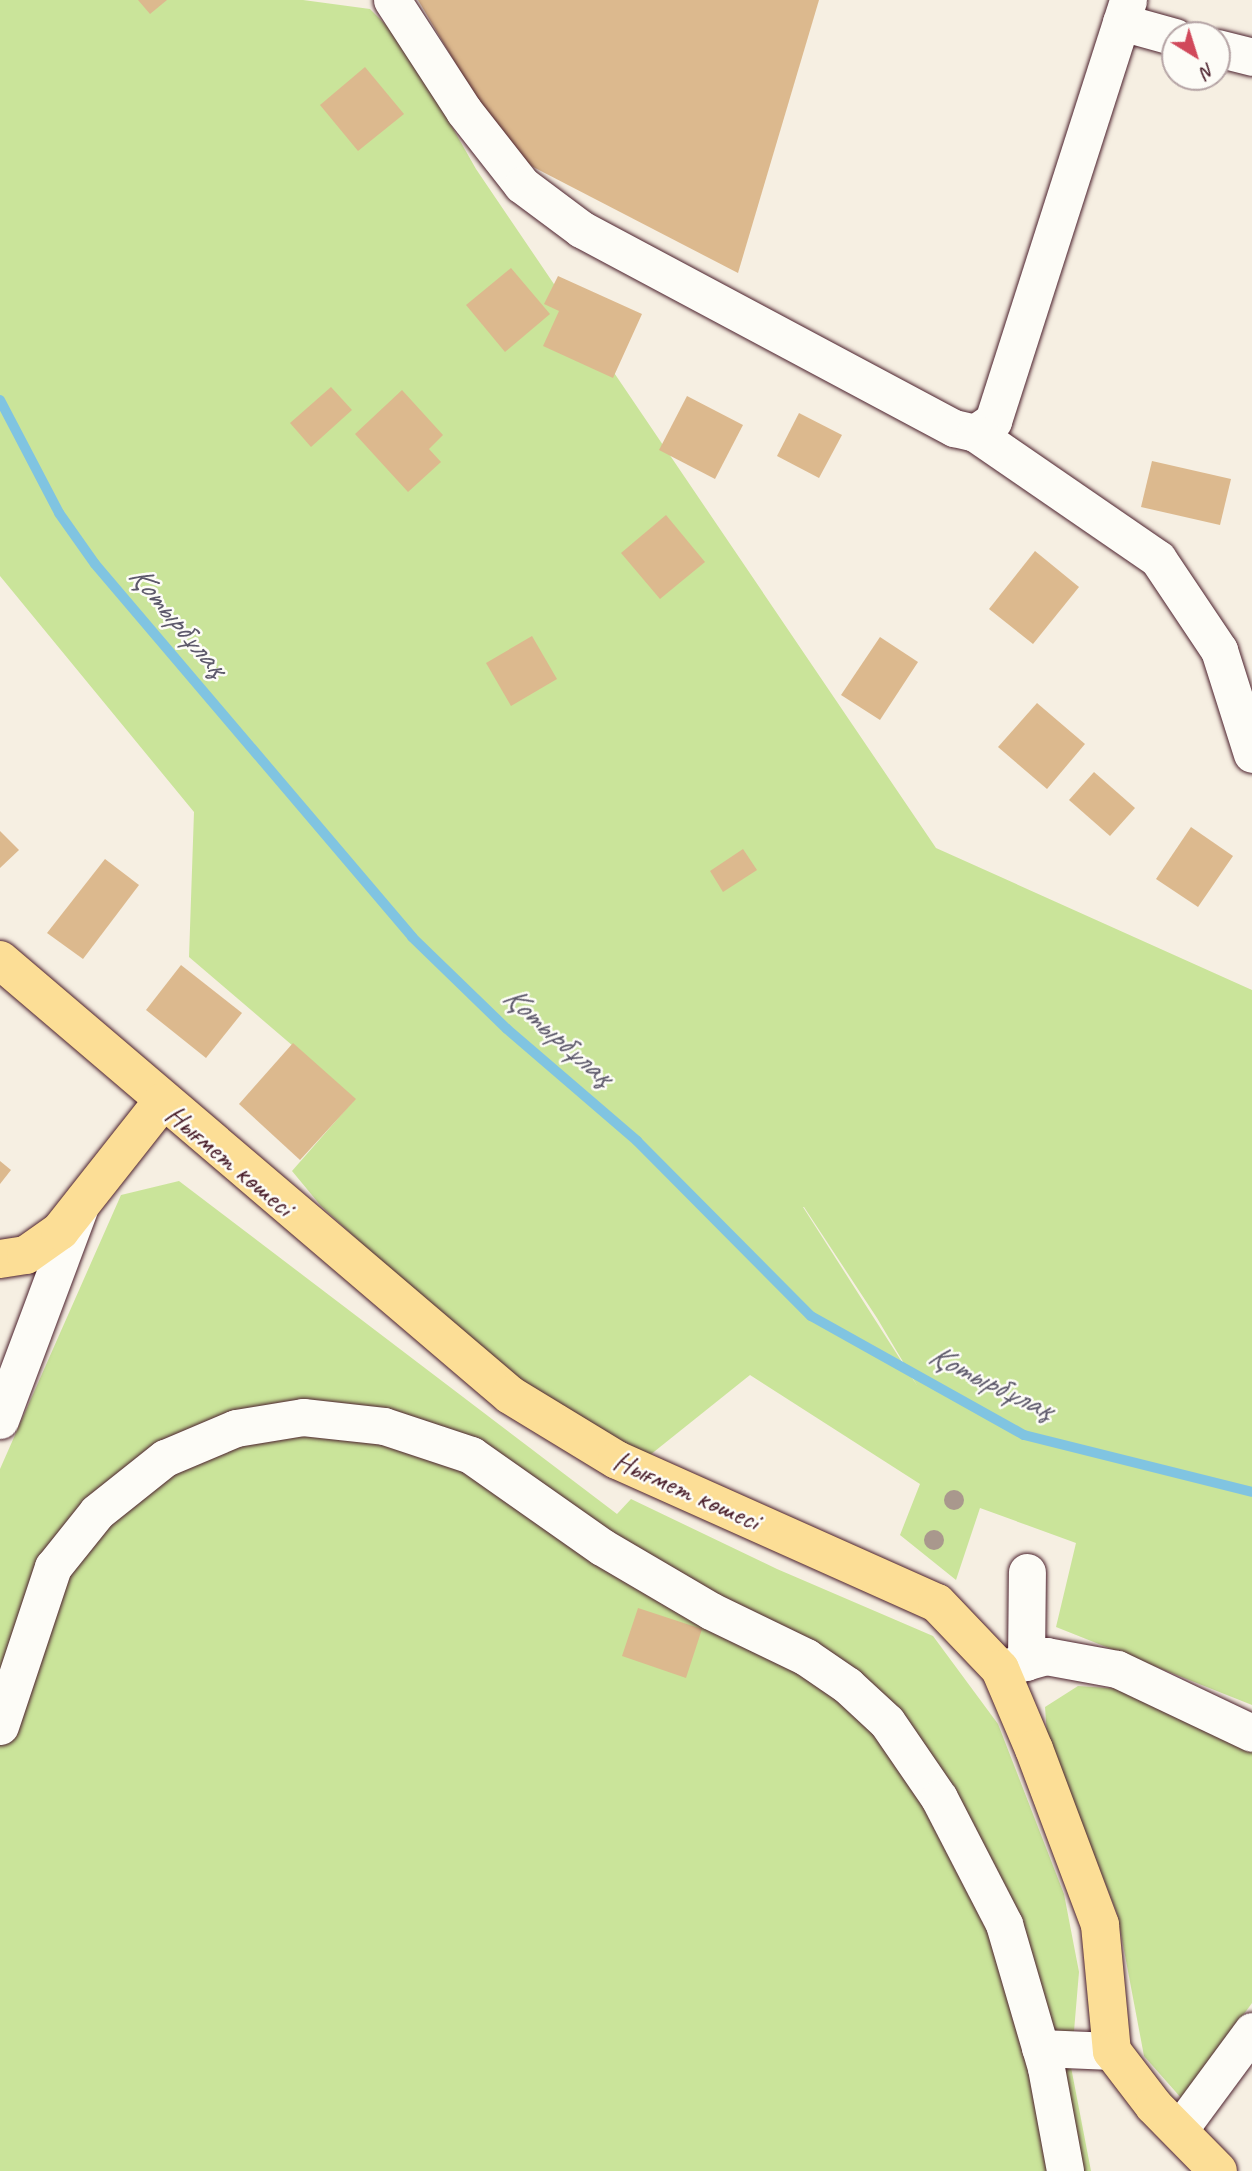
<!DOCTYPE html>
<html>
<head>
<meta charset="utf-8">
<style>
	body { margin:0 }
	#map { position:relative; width:1252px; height:2171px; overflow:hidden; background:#f6efe2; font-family:Caveat,sans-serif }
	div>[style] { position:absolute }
	.green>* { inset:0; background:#cae49a }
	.stream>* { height:10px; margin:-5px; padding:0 5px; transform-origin:5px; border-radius:5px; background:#80c4e1 }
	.building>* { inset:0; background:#dcb98e }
	.roads { filter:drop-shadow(0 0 2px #4a1f2b) drop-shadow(0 0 2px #4a1f2b) }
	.minor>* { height:37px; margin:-18.5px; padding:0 18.5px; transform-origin:18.5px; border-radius:18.5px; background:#fdfcf7 }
	.major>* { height:38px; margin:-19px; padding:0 19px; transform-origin:19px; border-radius:19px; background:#fcde96 }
	.trees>* { width:20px; height:20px; margin:-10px; border-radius:50%; background:#a9988d }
	span { translate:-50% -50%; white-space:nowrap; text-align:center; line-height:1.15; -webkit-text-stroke:5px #fdfcf7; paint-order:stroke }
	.street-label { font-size:30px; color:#4a1f2b }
	.water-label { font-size:32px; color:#5d596b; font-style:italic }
	.north { position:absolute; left:1161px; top:21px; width:70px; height:70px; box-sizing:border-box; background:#fdfcf7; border:2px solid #b5a4a5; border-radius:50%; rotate:142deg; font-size:19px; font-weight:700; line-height:28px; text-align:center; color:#4a1f2b }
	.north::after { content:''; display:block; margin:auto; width:24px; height:32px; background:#d1495b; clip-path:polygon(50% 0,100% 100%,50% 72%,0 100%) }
</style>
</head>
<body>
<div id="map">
	<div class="green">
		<div style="clip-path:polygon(evenodd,0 0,303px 0,370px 9px,405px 44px,476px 169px,936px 848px,1252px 990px,1252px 1705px,1056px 1627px,1076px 1543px,980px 1508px,956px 1580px,900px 1535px,920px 1484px,750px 1375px,650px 1455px,607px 1436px,511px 1380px,321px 1206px,292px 1171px,355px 1099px,189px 957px,194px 812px,0 576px,0 0,804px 1207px,877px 1318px,918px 1387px,803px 1207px,804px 1207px)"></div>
		<div style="clip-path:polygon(179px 1181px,617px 1514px,631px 1499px,777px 1569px,933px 1636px,998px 1724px,1064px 1894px,1079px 1972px,1071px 2067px,1091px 2171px,0 2171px,0 1469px,121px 1195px)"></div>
		<div style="clip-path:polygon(1078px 1686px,1123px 1689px,1252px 1744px,1252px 2003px,1182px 2099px,1144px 2056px,1117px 1913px,1047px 1735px,1045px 1707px)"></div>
	</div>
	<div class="stream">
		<div style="left:0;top:400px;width:127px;rotate:62.4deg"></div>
		<div style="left:59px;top:513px;width:62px;rotate:54.8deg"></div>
		<div style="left:95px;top:564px;width:490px;rotate:49.6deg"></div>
		<div style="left:412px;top:937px;width:132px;rotate:44.1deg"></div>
		<div style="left:507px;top:1029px;width:172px;rotate:40.7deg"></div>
		<div style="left:637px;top:1141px;width:247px;rotate:45.2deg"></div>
		<div style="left:811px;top:1316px;width:244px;rotate:29.2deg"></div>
		<div style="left:1024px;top:1435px;width:235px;rotate:14deg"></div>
	</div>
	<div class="building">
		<div style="clip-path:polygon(138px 0,167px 0,150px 14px)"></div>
		<div style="clip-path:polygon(418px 0,819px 0,738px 273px,510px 155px)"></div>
		<div style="clip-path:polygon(365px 67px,404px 114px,358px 151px,320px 105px)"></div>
		<div style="clip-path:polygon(511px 268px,550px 314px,505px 352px,466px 305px)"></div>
		<div style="clip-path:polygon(558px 276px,642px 314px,613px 378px,543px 346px,559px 311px,544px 304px)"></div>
		<div style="clip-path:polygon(331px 387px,352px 410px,311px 447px,290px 423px)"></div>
		<div style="clip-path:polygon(402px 390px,443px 435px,429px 449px,441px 462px,408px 492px,355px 434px)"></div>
		<div style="clip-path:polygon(687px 396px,743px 425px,715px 479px,659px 450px)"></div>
		<div style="clip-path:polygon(799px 413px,842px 435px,819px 478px,777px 456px)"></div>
		<div style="clip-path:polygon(1152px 461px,1231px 479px,1220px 525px,1141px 507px)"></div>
		<div style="clip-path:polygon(666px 515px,705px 562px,660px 599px,621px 553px)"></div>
		<div style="clip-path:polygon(1035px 551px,1079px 587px,1033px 644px,989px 609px)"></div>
		<div style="clip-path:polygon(532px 636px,557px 679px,511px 706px,486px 663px)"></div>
		<div style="clip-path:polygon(880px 637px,918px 662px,880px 720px,841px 695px)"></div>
		<div style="clip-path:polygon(1037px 703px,1085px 744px,1047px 789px,998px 747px)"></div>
		<div style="clip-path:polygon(1094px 772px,1135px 808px,1110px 836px,1069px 800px)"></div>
		<div style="clip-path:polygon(1191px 827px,1233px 856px,1198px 907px,1156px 879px)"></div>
		<div style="clip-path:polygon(0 831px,19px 850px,0 868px)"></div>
		<div style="clip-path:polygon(743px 849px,757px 870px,723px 892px,710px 871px)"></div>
		<div style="clip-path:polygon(105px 859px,139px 885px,83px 959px,47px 933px)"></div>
		<div style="clip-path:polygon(181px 965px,242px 1013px,206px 1058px,146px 1010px)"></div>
		<div style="clip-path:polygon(293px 1043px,356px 1099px,300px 1160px,239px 1104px)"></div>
		<div style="clip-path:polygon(0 1161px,11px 1170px,0 1184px)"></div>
		<div style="clip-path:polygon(638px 1608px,702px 1629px,686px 1678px,622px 1656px)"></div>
	</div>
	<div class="roads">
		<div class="minor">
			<div style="left:392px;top:0;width:132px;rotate:57deg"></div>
			<div style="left:464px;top:111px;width:94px;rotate:51.9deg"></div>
			<div style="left:522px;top:185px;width:74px;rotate:36.7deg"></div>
			<div style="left:581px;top:229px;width:423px;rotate:28.1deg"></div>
			<div style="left:954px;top:428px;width:22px;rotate:13deg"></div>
			<div style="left:975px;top:433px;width:22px;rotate:-34deg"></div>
			<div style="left:993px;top:421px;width:442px;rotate:-72.2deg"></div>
			<div style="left:1121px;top:22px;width:56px;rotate:15.5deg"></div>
			<div style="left:1217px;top:48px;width:36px;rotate:14deg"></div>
			<div style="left:975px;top:433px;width:222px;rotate:34.5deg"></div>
			<div style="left:1158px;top:559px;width:110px;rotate:56.2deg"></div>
			<div style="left:1219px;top:650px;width:109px;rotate:72.4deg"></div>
			<div style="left:0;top:1420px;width:225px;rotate:-69.5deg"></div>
			<div style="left:1026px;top:1662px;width:90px;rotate:-89.4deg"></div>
			<div style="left:1000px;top:1669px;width:48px;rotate:-15.8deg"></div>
			<div style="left:1046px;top:1656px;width:72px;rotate:10.4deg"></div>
			<div style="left:1117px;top:1669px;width:149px;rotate:25.4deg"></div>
			<div style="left:0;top:1726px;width:168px;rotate:-71.6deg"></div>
			<div style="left:53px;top:1567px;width:70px;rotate:-51.3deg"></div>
			<div style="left:97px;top:1512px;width:87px;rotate:-38.5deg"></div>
			<div style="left:165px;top:1458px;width:77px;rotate:-22.9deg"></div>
			<div style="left:236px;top:1428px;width:68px;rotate:-9.3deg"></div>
			<div style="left:303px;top:1417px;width:81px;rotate:6.3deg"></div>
			<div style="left:384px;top:1426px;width:92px;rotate:18.4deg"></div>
			<div style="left:471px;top:1455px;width:160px;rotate:35.1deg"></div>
			<div style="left:602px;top:1547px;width:126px;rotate:30.4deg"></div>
			<div style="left:711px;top:1611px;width:106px;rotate:25.8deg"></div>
			<div style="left:806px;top:1657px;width:50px;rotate:34.3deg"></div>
			<div style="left:847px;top:1685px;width:54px;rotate:42.8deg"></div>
			<div style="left:887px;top:1722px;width:92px;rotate:55.6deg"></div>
			<div style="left:939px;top:1798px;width:142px;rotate:62.7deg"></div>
			<div style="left:1004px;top:1924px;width:150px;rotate:73.7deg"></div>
			<div style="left:1046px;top:2068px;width:105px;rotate:79.5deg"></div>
			<div style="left:1040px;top:2048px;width:72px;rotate:2.4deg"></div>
			<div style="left:1179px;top:2130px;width:123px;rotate:-53.6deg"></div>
		</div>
		<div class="major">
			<div style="left:0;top:960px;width:670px;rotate:40.46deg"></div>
			<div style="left:510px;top:1395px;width:125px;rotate:31.3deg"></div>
			<div style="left:617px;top:1460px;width:350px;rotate:24.1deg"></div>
			<div style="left:937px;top:1603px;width:91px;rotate:46.3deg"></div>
			<div style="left:1000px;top:1669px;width:87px;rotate:67deg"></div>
			<div style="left:1034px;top:1749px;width:188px;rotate:69.4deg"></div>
			<div style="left:1100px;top:1925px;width:127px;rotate:84.6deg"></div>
			<div style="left:1112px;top:2051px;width:69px;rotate:52.6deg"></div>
			<div style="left:1154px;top:2106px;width:91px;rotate:45.4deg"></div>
			<div style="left:0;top:1259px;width:26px;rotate:-9deg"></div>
			<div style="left:26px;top:1255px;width:42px;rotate:-35.2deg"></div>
			<div style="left:60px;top:1231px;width:164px;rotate:-51.7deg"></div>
		</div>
	</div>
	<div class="trees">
		<div style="left:954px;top:1500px"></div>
		<div style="left:934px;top:1540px"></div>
	</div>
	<div class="street-label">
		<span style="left:230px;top:1160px;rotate:40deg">Нығмет көшесі</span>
		<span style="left:687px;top:1490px;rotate:24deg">Нығмет көшесі</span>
	</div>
	<div class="water-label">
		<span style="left:178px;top:621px;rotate:50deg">Қотырбұлақ</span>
		<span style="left:558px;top:1036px;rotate:41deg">Қотырбұлақ</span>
		<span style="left:991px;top:1382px;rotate:26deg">Қотырбұлақ</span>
	</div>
	<div class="north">N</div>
</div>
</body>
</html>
